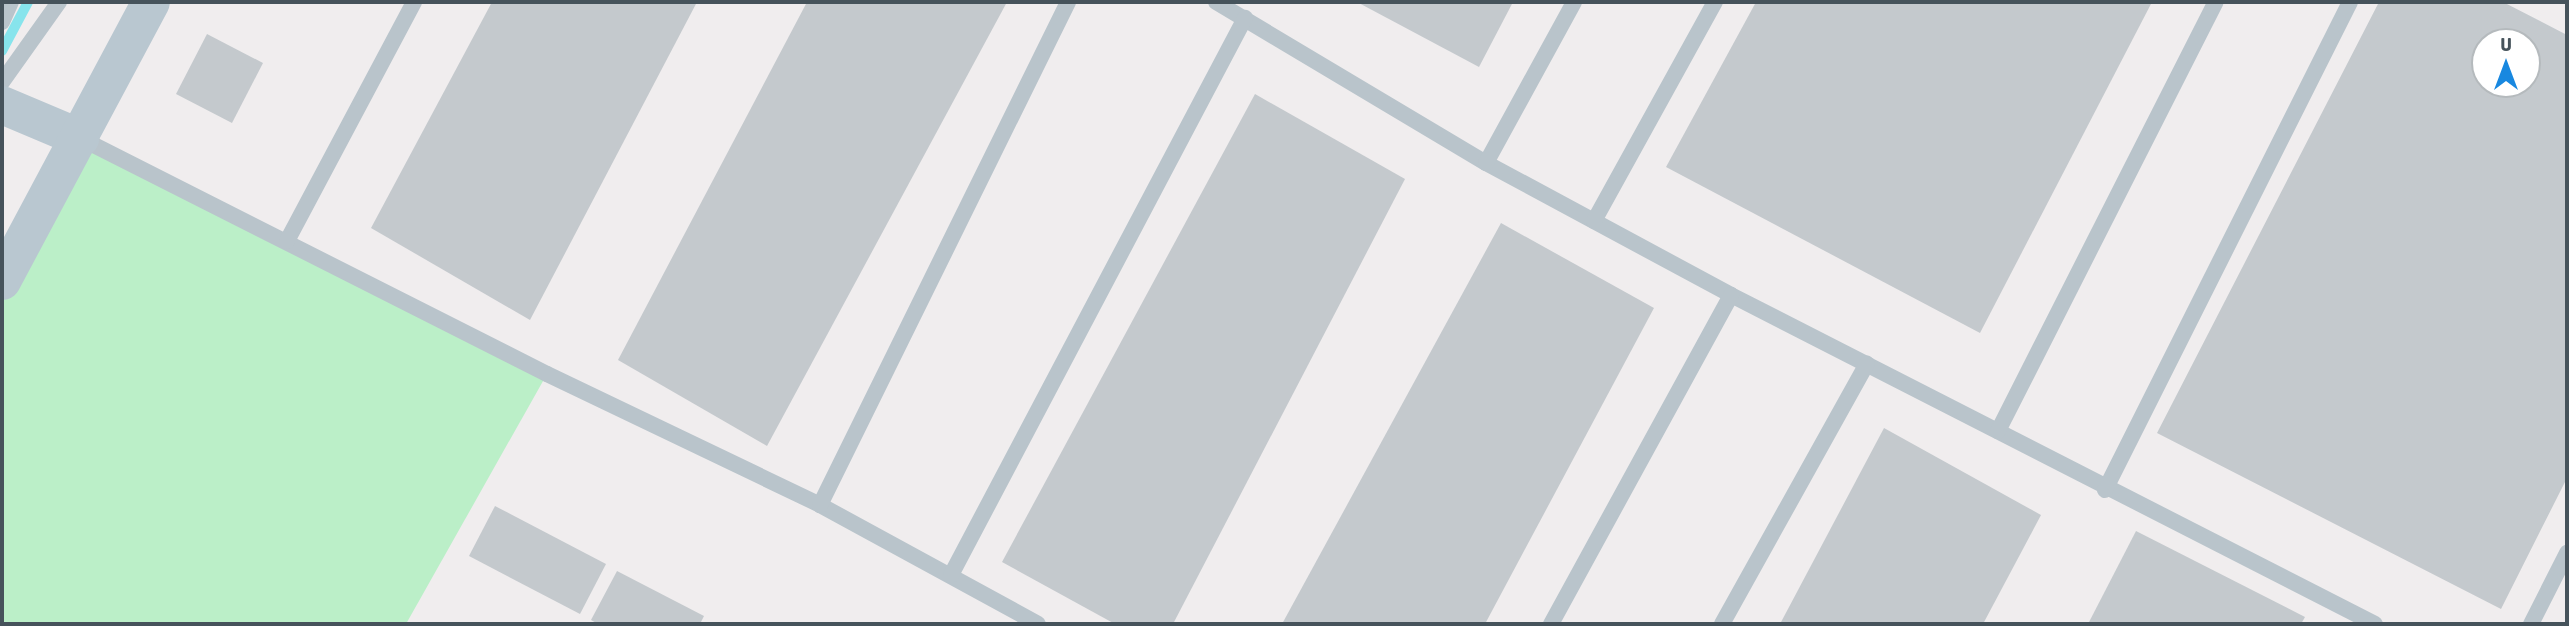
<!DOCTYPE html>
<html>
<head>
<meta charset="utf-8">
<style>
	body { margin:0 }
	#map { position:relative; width:2569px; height:626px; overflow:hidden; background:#f0edee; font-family:"Asap Condensed",sans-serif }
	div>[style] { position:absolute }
	.green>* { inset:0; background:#bbefc8 }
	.stream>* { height:10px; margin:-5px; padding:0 5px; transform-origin:5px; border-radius:5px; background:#87e4ec }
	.building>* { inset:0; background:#c4c9cd }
	.lane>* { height:16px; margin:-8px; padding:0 8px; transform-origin:8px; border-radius:8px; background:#b9c4cb }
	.secondary>* { height:38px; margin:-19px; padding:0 19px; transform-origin:19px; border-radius:19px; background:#b9c7d0 }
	span { translate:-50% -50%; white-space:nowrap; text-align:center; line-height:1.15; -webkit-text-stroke:6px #fff; paint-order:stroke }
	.frame { position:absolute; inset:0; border:4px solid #46535b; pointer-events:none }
	.north { position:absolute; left:2471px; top:28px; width:70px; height:70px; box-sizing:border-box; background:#fff; border:2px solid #b5babd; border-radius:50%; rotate:0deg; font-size:19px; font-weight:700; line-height:28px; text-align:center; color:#46535b }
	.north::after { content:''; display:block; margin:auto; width:24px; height:32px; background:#1888e0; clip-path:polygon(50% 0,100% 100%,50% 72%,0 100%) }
</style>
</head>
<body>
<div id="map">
	<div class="green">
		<div style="clip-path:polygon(80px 138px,547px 374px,406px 624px,2px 624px,2px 282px)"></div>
	</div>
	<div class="stream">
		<div style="left:2px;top:51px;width:55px;rotate:-62deg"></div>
	</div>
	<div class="building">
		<div style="clip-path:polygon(492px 2px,697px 2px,530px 320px,371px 228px)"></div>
		<div style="clip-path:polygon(807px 2px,1007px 2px,767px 446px,618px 360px)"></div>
		<div style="clip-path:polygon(1357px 2px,1513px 2px,1479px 67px)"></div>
		<div style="clip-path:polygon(1756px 2px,2152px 2px,1980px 333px,1666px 167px)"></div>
		<div style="clip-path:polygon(evenodd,2379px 2px,2503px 2px,2567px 35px,2567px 478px,2501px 609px,2157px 433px,2379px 2px,2485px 42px,2527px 42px,2527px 84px,2485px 84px,2485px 42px)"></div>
		<div style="clip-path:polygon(207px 34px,263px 63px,232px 123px,176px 94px)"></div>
		<div style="clip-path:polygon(1255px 94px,1405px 179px,1173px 624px,1115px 624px,1002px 562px)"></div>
		<div style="clip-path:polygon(1501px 223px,1654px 308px,1485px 624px,1282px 624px)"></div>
		<div style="clip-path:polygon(1884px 428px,2041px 515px,1983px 624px,1780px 624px)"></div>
		<div style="clip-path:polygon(495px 506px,606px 564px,580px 614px,469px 556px)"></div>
		<div style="clip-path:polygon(2136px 531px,2305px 617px,2301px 624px,2088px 624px)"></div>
		<div style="clip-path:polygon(617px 571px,704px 616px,700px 624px,598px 624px,591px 620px)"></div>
	</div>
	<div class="lane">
		<div style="left:1216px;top:2px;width:314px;rotate:30.8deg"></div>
		<div style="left:1486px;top:163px;width:278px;rotate:28.3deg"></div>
		<div style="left:1731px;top:295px;width:723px;rotate:27.06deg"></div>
		<div style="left:2px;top:22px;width:22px;rotate:-66deg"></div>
		<div style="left:2px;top:82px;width:98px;rotate:-54.5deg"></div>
		<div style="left:80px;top:138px;width:523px;rotate:26.81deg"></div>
		<div style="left:547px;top:374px;width:303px;rotate:25.6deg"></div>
		<div style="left:820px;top:505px;width:248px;rotate:28.6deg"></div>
		<div style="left:1486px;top:163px;width:183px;rotate:-61.3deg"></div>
		<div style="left:1594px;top:221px;width:250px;rotate:-61.1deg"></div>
		<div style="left:287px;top:241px;width:271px;rotate:-62deg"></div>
		<div style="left:1998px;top:431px;width:481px;rotate:-63.1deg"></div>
		<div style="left:2105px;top:490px;width:546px;rotate:-63.34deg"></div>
		<div style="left:820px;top:505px;width:561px;rotate:-63.75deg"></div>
		<div style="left:951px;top:575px;width:630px;rotate:-62.17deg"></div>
		<div style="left:1551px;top:624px;width:375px;rotate:-61.3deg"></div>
		<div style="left:1722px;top:624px;width:298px;rotate:-60.9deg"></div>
		<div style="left:2531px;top:624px;width:80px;rotate:-63.1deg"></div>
	</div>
	<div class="secondary">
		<div style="left:2px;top:105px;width:85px;rotate:22.9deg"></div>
		<div style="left:2px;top:281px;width:316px;rotate:-61.9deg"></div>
	</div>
	<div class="frame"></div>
	<div class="north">U</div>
</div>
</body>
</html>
